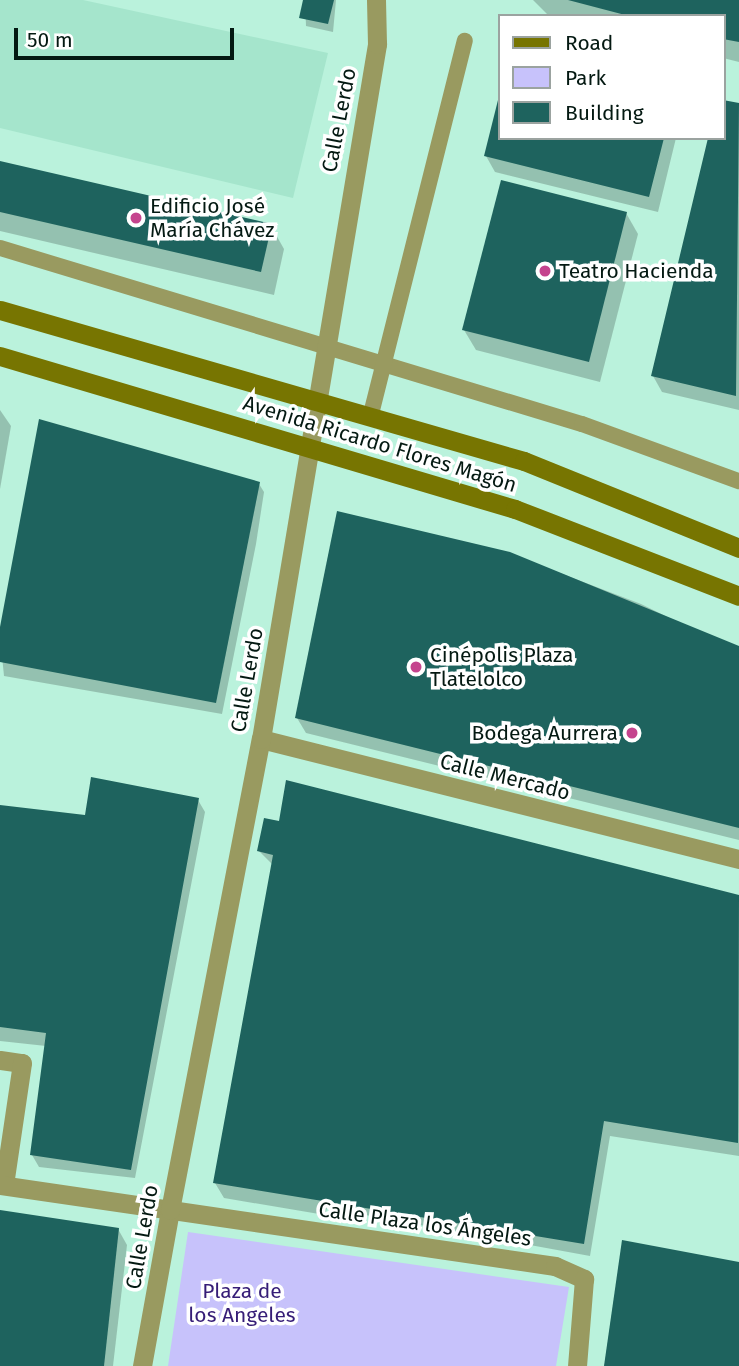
<!DOCTYPE html>
<html>
<head>
<meta charset="utf-8">
<style>
	body { margin:0 }
	#map { position:relative; width:739px; height:1366px; overflow:hidden; background:#baf2dc; font-family:"Fira Sans",sans-serif }
	div>[style] { position:absolute }
	.built>* { inset:0; background:#a5e5cc }
	.green>* { inset:0; background:#c7c2fb }
	.shadow>* { inset:0; background:#0003 }
	.building>* { inset:0; background:#1e635e }
	.service>* { height:16px; margin:-8px; padding:0 8px; transform-origin:8px; border-radius:8px; background:#999a60 }
	.minor>* { height:19px; margin:-9.5px; padding:0 9.5px; transform-origin:9.5px; border-radius:9.5px; background:#999a60 }
	.tertiary>* { height:19px; margin:-9.5px; padding:0 9.5px; transform-origin:9.5px; border-radius:9.5px; background:#999a60 }
	.secondary>* { height:19px; margin:-9.5px; padding:0 9.5px; transform-origin:9.5px; border-radius:9.5px; background:#777501 }
	.dots>* { width:19px; height:19px; translate:-50% -50%; box-sizing:border-box; border:4px solid #fff; border-radius:50% }
	span { translate:-50% -50%; white-space:nowrap; text-align:center; line-height:1.15; -webkit-text-stroke:7px #fff; paint-order:stroke }
	.street-label { font-size:21px; color:#041912 }
	.poi-label { font-size:21px; color:#041912 }
	.left { translate:0 -50%; text-align:left }
	.right { translate:-100% -50%; text-align:right }
	.park-label { font-size:21px; color:#361d77 }
	.legend { position:absolute; left:498px; top:14px; width:228px; height:126px; box-sizing:border-box; background:#fff; border:2px solid #9ba3a0; margin:0; padding:9px 12px; list-style:none; font-size:21px; color:#041912 }
	.legend li { display:flex; align-items:center; gap:14px; height:35px }
	.legend b { width:35px; border:2px solid #9ba3a0 }
	.scale { position:absolute; left:14px; top:28px; width:220px; height:32px; box-sizing:border-box; border:4px solid #041912; border-top:0; padding-left:9px; font-size:21px; line-height:24px; white-space:nowrap; color:#041912; -webkit-text-stroke:5px #fff; paint-order:stroke }
</style>
</head>
<body>
<div id="map">
	<div class="built">
		<div style="clip-path:polygon(0 0,83px 0,328px 53px,293px 198px,0 128px)"></div>
	</div>
	<div class="green">
		<div style="clip-path:polygon(188px 1232px,569px 1287px,556px 1366px,168px 1366px)"></div>
	</div>
	<div class="shadow">
		<div style="clip-path:polygon(305px 0,336px 0,333px 32px,306px 26px)"></div>
		<div style="clip-path:polygon(533px 0,739px 0,739px 62px,723px 58px,723px 16px,549px 16px)"></div>
		<div style="clip-path:polygon(723px 101px,739px 105px,739px 410px,662px 392px,653px 376px,723px 138px)"></div>
		<div style="clip-path:polygon(499px 104px,499px 138px,676px 138px,658px 212px,495px 172px,486px 156px)"></div>
		<div style="clip-path:polygon(0 163px,271px 226px,284px 249px,274px 295px,0 231px)"></div>
		<div style="clip-path:polygon(626px 213px,638px 234px,600px 382px,476px 350px,464px 330px)"></div>
		<div style="clip-path:polygon(0 410px,11px 426px,0 489px)"></div>
		<div style="clip-path:polygon(259px 484px,264px 492px,256px 544px,222px 714px,4px 676px,0 636px)"></div>
		<div style="clip-path:polygon(510px 554px,641px 604px,739px 652px,739px 840px,306px 733px,297px 718px)"></div>
		<div style="clip-path:polygon(198px 800px,205px 812px,135px 1178px,39px 1167px,32px 1155px,46px 1046px,0 1041px,0 807px,86px 817px)"></div>
		<div style="clip-path:polygon(259px 851px,578px 856px,739px 897px,739px 1156px,610px 1136px,590px 1256px,327px 1208px,325px 1215px,224px 1198px,215px 1183px,273px 865px)"></div>
		<div style="clip-path:polygon(0 1212px,118px 1229px,127px 1245px,113px 1366px,0 1366px)"></div>
	</div>
	<div class="building">
		<div style="clip-path:polygon(303px 0,334px 0,328px 24px,299px 18px)"></div>
		<div style="clip-path:polygon(568px 0,739px 0,739px 42px,723px 39px,723px 16px,629px 16px)"></div>
		<div style="clip-path:polygon(498px 100px,499px 138px,664px 138px,649px 197px,484px 156px)"></div>
		<div style="clip-path:polygon(723px 100px,739px 103px,736px 396px,651px 376px,708px 138px,723px 138px)"></div>
		<div style="clip-path:polygon(0 161px,272px 224px,261px 272px,0 212px)"></div>
		<div style="clip-path:polygon(501px 180px,627px 212px,589px 362px,462px 330px)"></div>
		<div style="clip-path:polygon(39px 419px,260px 482px,216px 703px,0 662px,0 627px)"></div>
		<div style="clip-path:polygon(337px 511px,510px 552px,739px 646px,739px 828px,295px 718px)"></div>
		<div style="clip-path:polygon(91px 777px,199px 798px,131px 1170px,30px 1155px,46px 1033px,0 1027px,0 805px,85px 815px)"></div>
		<div style="clip-path:polygon(286px 780px,739px 895px,738px 1143px,604px 1121px,584px 1244px,213px 1183px,273px 855px,257px 851px,264px 818px,279px 821px)"></div>
		<div style="clip-path:polygon(0 1210px,119px 1228px,104px 1366px,0 1366px)"></div>
		<div style="clip-path:polygon(622px 1240px,739px 1262px,739px 1366px,604px 1366px)"></div>
	</div>
	<div class="service">
		<div style="left:0;top:248px;width:608px;rotate:16.83deg"></div>
		<div style="left:582px;top:424px;width:167px;rotate:20deg"></div>
		<div style="left:370px;top:418px;width:389px;rotate:-75.9deg"></div>
	</div>
	<div class="minor">
		<div style="left:261px;top:739px;width:493px;rotate:14.1deg"></div>
		<div style="left:0;top:1060px;width:22px;rotate:8deg"></div>
		<div style="left:22px;top:1063px;width:123px;rotate:98.4deg"></div>
		<div style="left:0;top:1185px;width:561px;rotate:8.3deg"></div>
		<div style="left:555px;top:1266px;width:32px;rotate:24deg"></div>
		<div style="left:584px;top:1279px;width:87px;rotate:94.6deg"></div>
		<div style="left:142px;top:1366px;width:158px;rotate:-79.8deg"></div>
	</div>
	<div class="tertiary">
		<div style="left:170px;top:1210px;width:480px;rotate:-79.1deg"></div>
		<div style="left:261px;top:739px;width:705px;rotate:-80.52deg"></div>
		<div style="left:377px;top:44px;width:44px;rotate:-91.3deg"></div>
	</div>
	<div class="secondary">
		<div style="left:0;top:310px;width:545px;rotate:16.08deg"></div>
		<div style="left:524px;top:461px;width:232px;rotate:22deg"></div>
		<div style="left:0;top:356px;width:537px;rotate:16.55deg"></div>
		<div style="left:515px;top:509px;width:240px;rotate:21.2deg"></div>
	</div>
	<div class="dots">
		<div style="left:136px;top:218px;background:#c5448e"></div>
		<div style="left:545px;top:271px;background:#c5448e"></div>
		<div style="left:416px;top:667px;background:#c5448e"></div>
		<div style="left:632px;top:733px;background:#c5448e"></div>
	</div>
	<div class="street-label">
		<span style="left:339px;top:120px;rotate:-79deg">Calle Lerdo</span>
		<span style="left:380px;top:444px;rotate:17deg">Avenida Ricardo Flores Magón</span>
		<span style="left:247px;top:680px;rotate:-80deg">Calle Lerdo</span>
		<span style="left:505px;top:777px;rotate:14deg">Calle Mercado</span>
		<span style="left:425px;top:1224px;rotate:8deg">Calle Plaza los Ángeles</span>
		<span style="left:142px;top:1237px;rotate:-80deg">Calle Lerdo</span>
	</div>
	<div class="poi-label">
		<span class="left" style="left:150px;top:218px">Edificio José<br>María Chávez</span>
		<span class="left" style="left:559px;top:271px">Teatro Hacienda</span>
		<span class="left" style="left:430px;top:667px">Cinépolis Plaza<br>Tlatelolco</span>
		<span class="right" style="left:618px;top:733px">Bodega Aurrera</span>
	</div>
	<div class="park-label">
		<span style="left:242px;top:1303px">Plaza de<br>los Angeles</span>
	</div>
	<ul class="legend">
	<li><b style="height:9px;background:#777501"></b>Road</li>
	<li><b style="height:19px;background:#c7c2fb"></b>Park</li>
	<li><b style="height:19px;background:#1e635e"></b>Building</li>
	</ul>
	<div class="scale">50 m</div>
</div>
</body>
</html>
